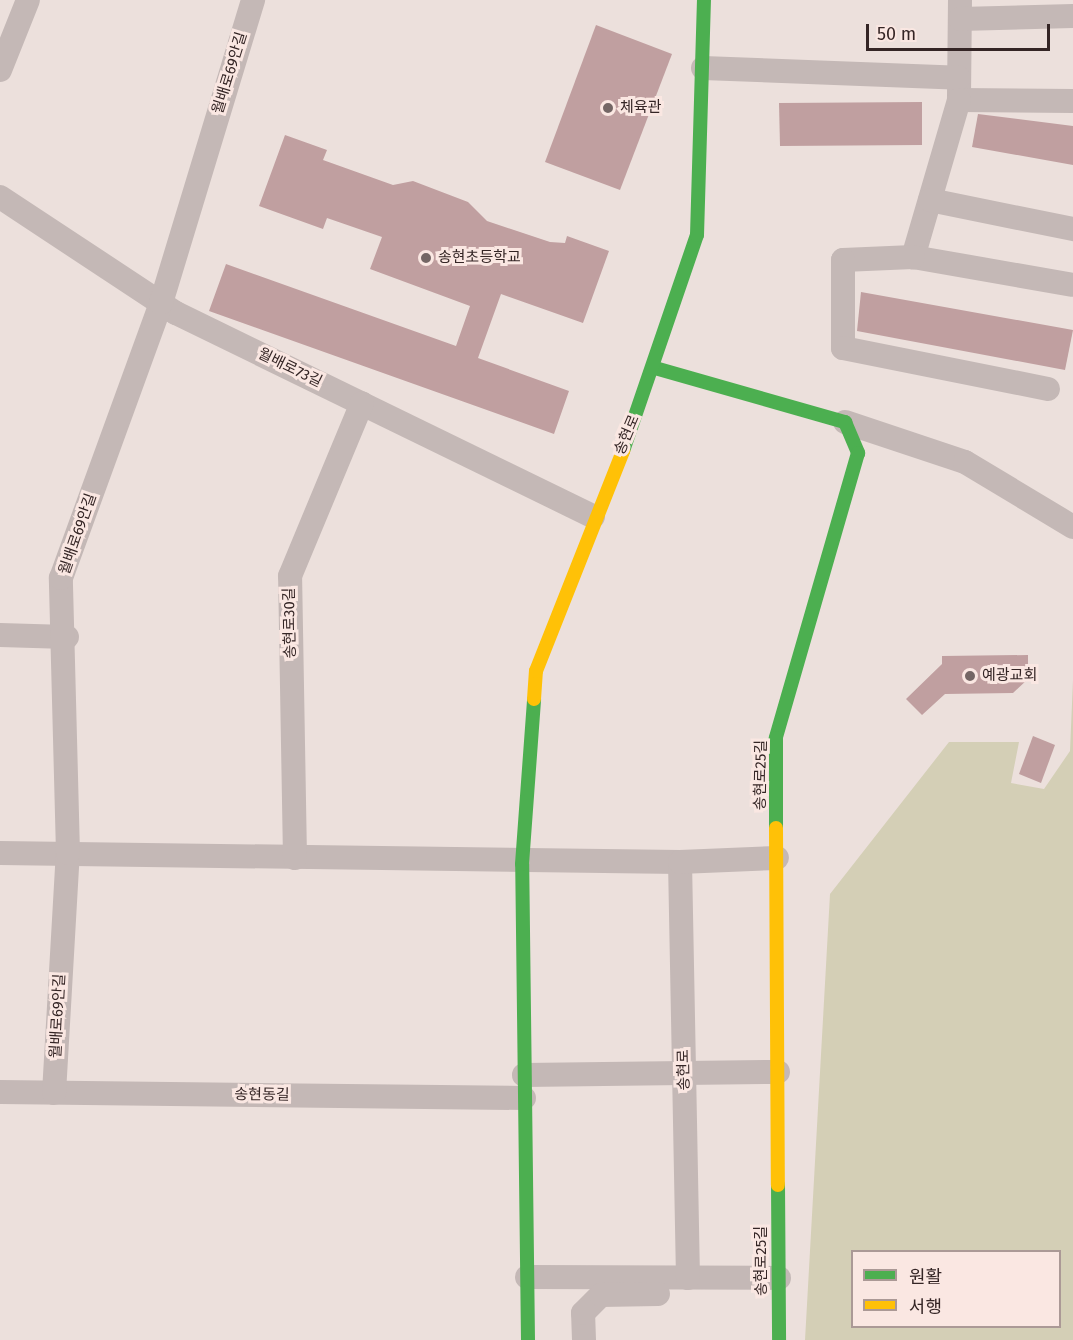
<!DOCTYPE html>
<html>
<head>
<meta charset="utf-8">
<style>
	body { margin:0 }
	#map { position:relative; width:1073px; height:1340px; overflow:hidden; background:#ece0dc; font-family:"Fira Sans","Noto Sans KR",sans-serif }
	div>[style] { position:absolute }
	.green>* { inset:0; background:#d4cfb6 }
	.building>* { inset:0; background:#c09fa0 }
	.street>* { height:24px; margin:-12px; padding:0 12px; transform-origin:12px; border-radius:12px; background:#c4b8b6 }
	.fast>* { height:14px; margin:-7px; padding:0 7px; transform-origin:7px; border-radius:7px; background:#4caf50 }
	.slow>* { height:14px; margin:-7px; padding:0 7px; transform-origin:7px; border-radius:7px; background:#ffc107 }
	.dots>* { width:16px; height:16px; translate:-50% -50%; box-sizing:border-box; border:3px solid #fae7e2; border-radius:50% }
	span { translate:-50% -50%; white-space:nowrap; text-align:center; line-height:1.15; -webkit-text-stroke:6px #fae7e2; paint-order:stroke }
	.street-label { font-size:15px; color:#342525 }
	.poi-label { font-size:15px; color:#342525 }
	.left { translate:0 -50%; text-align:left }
	.legend { position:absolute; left:851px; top:1250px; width:210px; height:78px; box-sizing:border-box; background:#fae7e2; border:2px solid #ab9996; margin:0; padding:8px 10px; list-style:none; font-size:18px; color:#342525 }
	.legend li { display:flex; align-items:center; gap:12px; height:30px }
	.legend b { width:30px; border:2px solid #ab9996 }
	.scale { position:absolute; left:866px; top:24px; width:184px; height:27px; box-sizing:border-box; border:3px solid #342525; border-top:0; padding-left:8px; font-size:18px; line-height:21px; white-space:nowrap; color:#342525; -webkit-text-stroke:4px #fae7e2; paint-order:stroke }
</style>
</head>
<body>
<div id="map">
	<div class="green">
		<div style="clip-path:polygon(evenodd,1073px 680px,1073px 1340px,805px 1340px,830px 894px,949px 742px,1019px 742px,1011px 783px,1044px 789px,1070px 751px,1073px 680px,852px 1252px,1060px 1252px,1060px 1326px,852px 1326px,852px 1252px)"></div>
	</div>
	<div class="building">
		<div style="clip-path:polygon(596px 25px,672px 54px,620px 190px,545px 162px)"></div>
		<div style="clip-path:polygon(922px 102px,922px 145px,780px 146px,779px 103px)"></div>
		<div style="clip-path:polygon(978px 114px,1073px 126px,1073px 165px,972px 147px)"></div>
		<div style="clip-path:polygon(285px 135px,327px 150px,323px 160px,393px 185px,413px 181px,468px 202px,487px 221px,550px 242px,565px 243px,567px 236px,609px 251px,583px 323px,501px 294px,478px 358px,569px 391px,554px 434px,209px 311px,226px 264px,456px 346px,470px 306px,370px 269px,382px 237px,327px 218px,323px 229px,259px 206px)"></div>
		<div style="clip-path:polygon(861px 292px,1073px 330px,1065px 370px,857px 331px)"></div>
		<div style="clip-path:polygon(1028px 655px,1028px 679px,1013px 693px,945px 694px,922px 715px,906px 699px,942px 664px,942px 656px)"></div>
		<div style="clip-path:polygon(1033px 736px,1055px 745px,1041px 783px,1019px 774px)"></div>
	</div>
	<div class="street">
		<div style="left:960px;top:0;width:100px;rotate:90.6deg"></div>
		<div style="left:959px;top:100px;width:114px;rotate:0.5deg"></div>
		<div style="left:960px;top:19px;width:113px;rotate:-1.5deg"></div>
		<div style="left:703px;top:68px;width:256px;rotate:2.2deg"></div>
		<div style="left:0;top:70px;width:75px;rotate:-68.2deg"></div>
		<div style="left:959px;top:100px;width:164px;rotate:106.3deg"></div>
		<div style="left:913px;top:257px;width:162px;rotate:9.9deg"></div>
		<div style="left:0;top:197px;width:211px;rotate:33.4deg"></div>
		<div style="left:176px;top:313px;width:464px;rotate:26deg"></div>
		<div style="left:930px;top:200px;width:146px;rotate:11.5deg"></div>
		<div style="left:913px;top:257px;width:70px;rotate:177.5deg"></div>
		<div style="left:843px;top:260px;width:88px;rotate:90deg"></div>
		<div style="left:843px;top:348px;width:209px;rotate:11.3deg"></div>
		<div style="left:845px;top:422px;width:126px;rotate:18.4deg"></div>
		<div style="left:965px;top:462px;width:126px;rotate:31deg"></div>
		<div style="left:0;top:635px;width:67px;rotate:1.7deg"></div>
		<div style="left:0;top:853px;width:680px;rotate:0.76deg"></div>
		<div style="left:295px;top:858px;width:282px;rotate:-91deg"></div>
		<div style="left:290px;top:576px;width:187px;rotate:-67.4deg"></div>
		<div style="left:524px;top:1075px;width:254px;rotate:-0.7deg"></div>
		<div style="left:0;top:1092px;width:524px;rotate:0.66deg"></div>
		<div style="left:54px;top:1093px;width:240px;rotate:-86.7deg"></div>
		<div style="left:68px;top:853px;width:275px;rotate:-91.5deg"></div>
		<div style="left:61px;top:578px;width:293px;rotate:-70deg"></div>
		<div style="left:161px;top:303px;width:317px;rotate:-73.1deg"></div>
		<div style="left:527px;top:1277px;width:252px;rotate:0.2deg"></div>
		<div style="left:688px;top:1278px;width:416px;rotate:-91.1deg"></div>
		<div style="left:680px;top:862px;width:97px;rotate:-2.4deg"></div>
		<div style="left:584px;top:1340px;width:27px;rotate:-92deg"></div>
		<div style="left:583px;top:1313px;width:25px;rotate:-45deg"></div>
		<div style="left:601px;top:1295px;width:57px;rotate:-1deg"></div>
	</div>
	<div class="fast">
		<div style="left:655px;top:368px;width:198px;rotate:15.9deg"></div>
		<div style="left:845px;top:422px;width:34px;rotate:67deg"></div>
		<div style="left:858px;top:453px;width:297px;rotate:106.1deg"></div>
		<div style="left:776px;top:738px;width:90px;rotate:90deg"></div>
		<div style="left:623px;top:451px;width:228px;rotate:-71.1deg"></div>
		<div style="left:697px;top:235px;width:235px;rotate:-88.3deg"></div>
		<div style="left:778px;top:1185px;width:155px;rotate:89.6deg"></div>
		<div style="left:528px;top:1340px;width:476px;rotate:-90.7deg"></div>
		<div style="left:522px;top:864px;width:165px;rotate:-85.8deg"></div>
	</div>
	<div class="slow">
		<div style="left:534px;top:699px;width:28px;rotate:-86deg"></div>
		<div style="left:536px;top:671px;width:237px;rotate:-68.4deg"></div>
		<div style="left:776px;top:828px;width:357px;rotate:89.7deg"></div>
	</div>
	<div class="dots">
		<div style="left:608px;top:108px;background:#746665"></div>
		<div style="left:426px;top:258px;background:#746665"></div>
		<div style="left:970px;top:676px;background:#746665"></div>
	</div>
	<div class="street-label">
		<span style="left:230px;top:73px;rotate:-73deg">월배로69안길</span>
		<span style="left:290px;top:368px;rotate:26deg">월배로73길</span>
		<span style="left:627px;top:435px;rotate:-67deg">송현로</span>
		<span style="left:78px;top:534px;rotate:-71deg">월배로69안길</span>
		<span style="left:290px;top:623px;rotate:-91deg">송현로30길</span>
		<span style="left:761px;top:775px;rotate:-89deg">송현로25길</span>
		<span style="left:58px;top:1016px;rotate:-87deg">월배로69안길</span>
		<span style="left:684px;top:1070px;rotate:-91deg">송현로</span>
		<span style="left:262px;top:1095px;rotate:1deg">송현동길</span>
		<span style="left:762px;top:1261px;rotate:-90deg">송현로25길</span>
	</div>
	<div class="poi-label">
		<span class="left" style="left:620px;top:108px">체육관</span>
		<span class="left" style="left:438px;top:258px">송현초등학교</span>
		<span class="left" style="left:982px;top:676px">예광교회</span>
	</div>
	<ul class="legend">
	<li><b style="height:8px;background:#4caf50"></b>원활</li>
	<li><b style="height:8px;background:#ffc107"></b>서행</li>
	</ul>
	<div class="scale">50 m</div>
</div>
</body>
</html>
